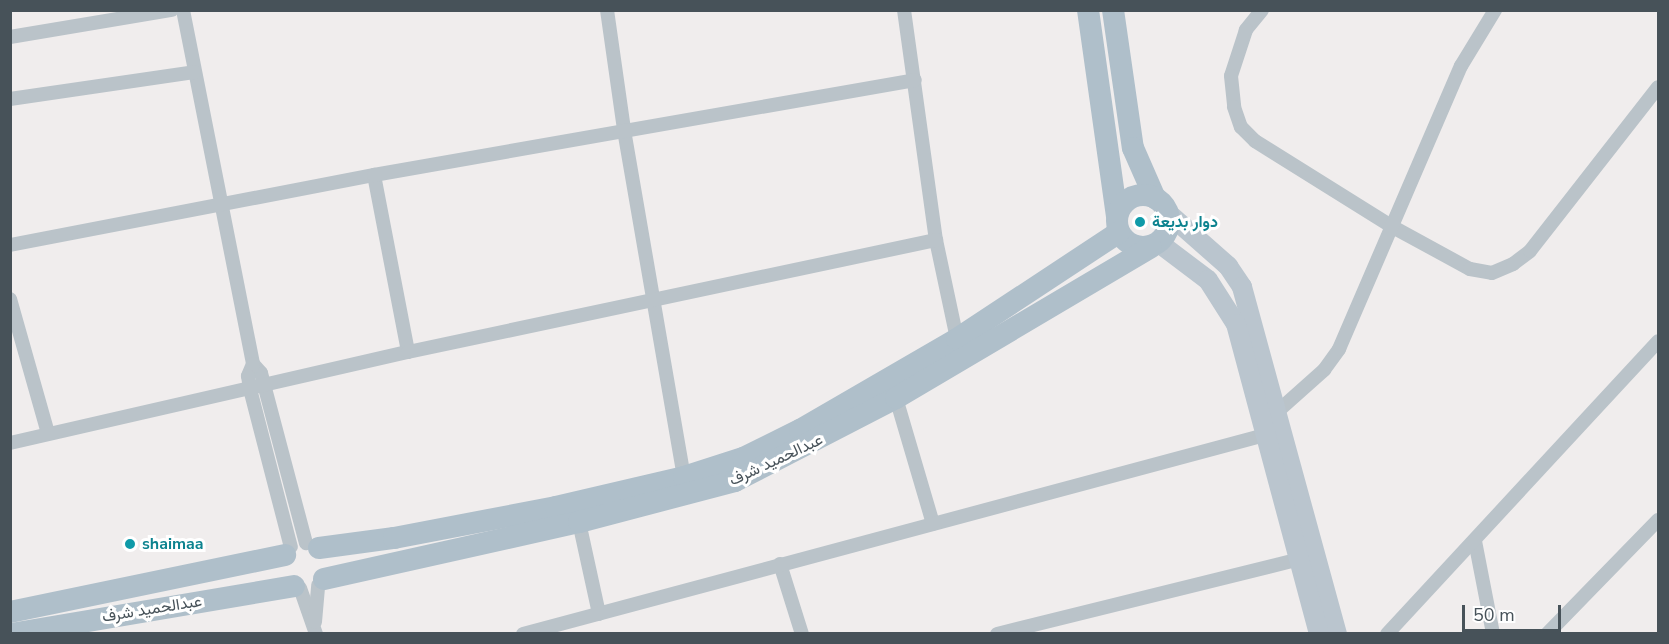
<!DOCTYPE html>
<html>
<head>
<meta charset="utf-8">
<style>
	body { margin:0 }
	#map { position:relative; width:1669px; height:644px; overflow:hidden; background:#f0eded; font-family:"Nunito Sans",Vazirmatn,sans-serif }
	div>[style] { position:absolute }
	.street>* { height:14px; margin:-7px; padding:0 7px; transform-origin:7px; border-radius:7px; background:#bac3c9 }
	.secondary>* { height:20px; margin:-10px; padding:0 10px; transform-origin:10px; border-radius:10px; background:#bac5ce }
	.primary>* { height:22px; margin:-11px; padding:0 11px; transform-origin:11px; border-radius:11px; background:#afbfca }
	.primary>.ring { margin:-11px; padding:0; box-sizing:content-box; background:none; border:22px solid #afbfca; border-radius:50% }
	.dots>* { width:16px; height:16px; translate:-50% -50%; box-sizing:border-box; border:3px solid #fff; border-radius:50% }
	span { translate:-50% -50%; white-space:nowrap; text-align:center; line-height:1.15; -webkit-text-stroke:6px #fff; paint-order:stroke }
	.culture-label { font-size:16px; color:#0d838f; font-weight:700 }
	.left { translate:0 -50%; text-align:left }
	.street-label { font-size:16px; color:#475259 }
	.frame { position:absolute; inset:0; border:12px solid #475259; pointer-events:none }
	.scale { position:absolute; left:1462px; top:605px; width:99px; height:27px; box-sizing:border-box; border:3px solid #475259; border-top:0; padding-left:8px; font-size:18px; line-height:21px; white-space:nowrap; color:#475259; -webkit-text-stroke:4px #fff; paint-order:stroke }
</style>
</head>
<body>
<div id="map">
	<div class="street">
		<div style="left:183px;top:10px;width:361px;rotate:78.8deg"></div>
		<div style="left:253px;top:364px;width:12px;rotate:48deg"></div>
		<div style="left:261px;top:373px;width:176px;rotate:75.2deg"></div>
		<div style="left:607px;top:10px;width:121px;rotate:81.9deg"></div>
		<div style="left:624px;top:130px;width:352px;rotate:80.2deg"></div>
		<div style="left:904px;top:10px;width:232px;rotate:82.1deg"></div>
		<div style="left:936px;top:240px;width:101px;rotate:78deg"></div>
		<div style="left:1262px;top:10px;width:26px;rotate:129deg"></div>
		<div style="left:1246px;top:30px;width:48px;rotate:108.1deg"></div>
		<div style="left:1231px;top:76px;width:31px;rotate:84deg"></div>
		<div style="left:1234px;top:107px;width:21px;rotate:71deg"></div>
		<div style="left:1241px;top:127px;width:20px;rotate:45deg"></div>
		<div style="left:1255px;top:141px;width:160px;rotate:32deg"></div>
		<div style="left:1391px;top:226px;width:90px;rotate:28.6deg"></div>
		<div style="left:1470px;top:269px;width:22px;rotate:10deg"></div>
		<div style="left:1492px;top:273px;width:23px;rotate:-23deg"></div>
		<div style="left:1513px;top:264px;width:21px;rotate:-37deg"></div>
		<div style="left:1530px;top:251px;width:208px;rotate:-52deg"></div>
		<div style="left:10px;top:37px;width:164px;rotate:-9.5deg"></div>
		<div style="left:10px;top:99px;width:186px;rotate:-8.3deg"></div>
		<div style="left:374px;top:175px;width:180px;rotate:79.1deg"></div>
		<div style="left:10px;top:245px;width:371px;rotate:-10.9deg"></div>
		<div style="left:374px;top:175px;width:549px;rotate:-9.96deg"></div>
		<div style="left:10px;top:299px;width:139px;rotate:74.2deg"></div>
		<div style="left:253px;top:364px;width:13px;rotate:113deg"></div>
		<div style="left:248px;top:376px;width:13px;rotate:81deg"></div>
		<div style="left:250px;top:389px;width:163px;rotate:75.5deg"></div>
		<div style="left:896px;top:398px;width:131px;rotate:73.6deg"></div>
		<div style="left:1278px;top:411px;width:62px;rotate:-41.7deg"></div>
		<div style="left:1324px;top:370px;width:26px;rotate:-54deg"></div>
		<div style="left:1339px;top:349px;width:308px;rotate:-66.7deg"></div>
		<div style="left:1461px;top:66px;width:66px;rotate:-58.7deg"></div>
		<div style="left:10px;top:443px;width:408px;rotate:-12.9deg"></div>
		<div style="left:408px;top:352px;width:540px;rotate:-11.98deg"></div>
		<div style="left:579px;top:522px;width:94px;rotate:77.7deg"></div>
		<div style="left:1475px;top:541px;width:95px;rotate:79deg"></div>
		<div style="left:780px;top:564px;width:73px;rotate:72.6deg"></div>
		<div style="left:300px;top:588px;width:49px;rotate:70.8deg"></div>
		<div style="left:315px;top:622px;width:37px;rotate:-85deg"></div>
		<div style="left:523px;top:634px;width:768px;rotate:-15.01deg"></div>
		<div style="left:997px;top:634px;width:312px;rotate:-13.9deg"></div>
		<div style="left:1387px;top:634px;width:399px;rotate:-47.2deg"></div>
		<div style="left:1547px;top:634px;width:159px;rotate:-45.8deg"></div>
	</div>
	<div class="secondary">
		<div style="left:1169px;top:214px;width:79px;rotate:41.4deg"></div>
		<div style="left:1228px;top:266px;width:25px;rotate:56deg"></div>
		<div style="left:1242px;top:287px;width:360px;rotate:74.7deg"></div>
		<div style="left:1159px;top:243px;width:61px;rotate:37.1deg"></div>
		<div style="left:1208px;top:280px;width:52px;rotate:57.5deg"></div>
		<div style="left:1236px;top:324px;width:321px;rotate:75deg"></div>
	</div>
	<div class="primary">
		<div style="left:1088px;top:10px;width:208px;rotate:82deg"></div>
		<div style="left:1113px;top:10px;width:139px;rotate:81.8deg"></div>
		<div style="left:1133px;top:148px;width:55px;rotate:66.3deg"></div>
		<div class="ring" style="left:1117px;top:195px;width:30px;height:30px"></div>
		<div style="left:319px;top:548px;width:76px;rotate:-7.6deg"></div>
		<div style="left:394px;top:538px;width:165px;rotate:-10.8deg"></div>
		<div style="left:556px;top:507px;width:131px;rotate:-13.2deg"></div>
		<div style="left:684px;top:477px;width:62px;rotate:-17.9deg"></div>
		<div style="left:743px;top:458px;width:64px;rotate:-26.2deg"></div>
		<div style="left:800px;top:430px;width:181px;rotate:-30.1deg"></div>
		<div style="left:957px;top:339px;width:194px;rotate:-33.4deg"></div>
		<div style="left:324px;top:579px;width:261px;rotate:-12.6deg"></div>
		<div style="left:579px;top:522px;width:161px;rotate:-14.7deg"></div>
		<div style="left:735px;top:481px;width:181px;rotate:-27.3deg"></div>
		<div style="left:896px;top:398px;width:296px;rotate:-30.6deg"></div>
		<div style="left:10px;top:612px;width:281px;rotate:-11.7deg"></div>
		<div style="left:11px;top:634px;width:287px;rotate:-9.6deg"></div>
	</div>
	<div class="dots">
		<div style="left:1140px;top:222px;background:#0f9aa8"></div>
		<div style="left:130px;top:544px;background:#0f9aa8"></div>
	</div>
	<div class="culture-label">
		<span class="left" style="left:1152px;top:222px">دوار بديعة</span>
		<span class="left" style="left:142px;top:544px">shaimaa</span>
	</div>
	<div class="street-label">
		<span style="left:776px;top:460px;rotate:-25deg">عبدالحميد شرف</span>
		<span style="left:152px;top:609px;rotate:-9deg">عبدالحميد شرف</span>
	</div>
	<div class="frame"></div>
	<div class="scale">50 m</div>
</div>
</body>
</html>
